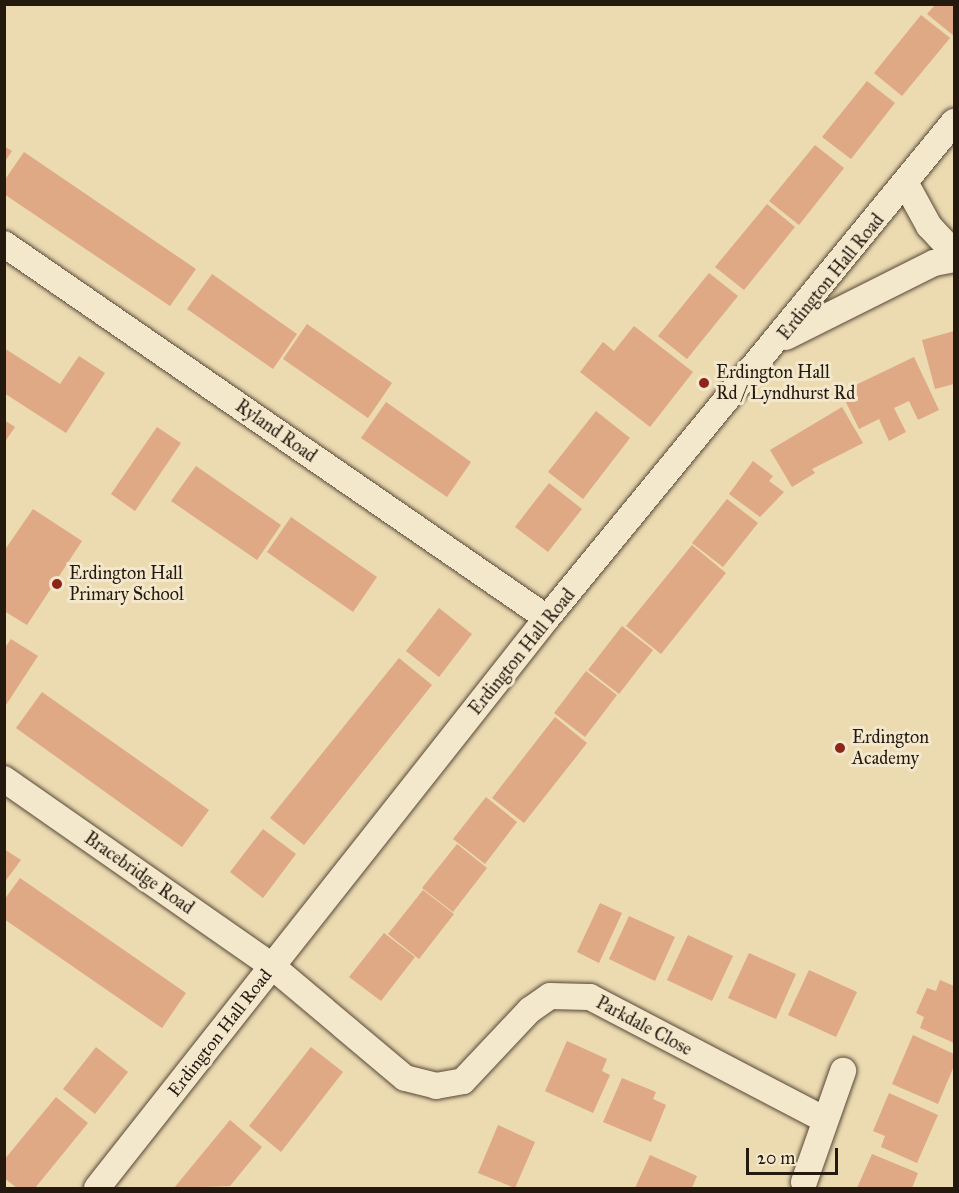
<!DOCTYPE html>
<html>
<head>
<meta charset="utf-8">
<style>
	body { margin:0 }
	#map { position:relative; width:959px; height:1193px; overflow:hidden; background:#ecdab1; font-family:"IM FELL Great Primer",serif }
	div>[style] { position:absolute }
	.building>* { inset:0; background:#dea984 }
	.roads { filter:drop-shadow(0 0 2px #564938) drop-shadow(0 0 2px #564938) }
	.street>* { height:26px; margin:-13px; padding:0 13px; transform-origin:13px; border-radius:13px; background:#f3e7cc }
	.dots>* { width:16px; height:16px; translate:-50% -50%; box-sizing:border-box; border:3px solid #f3e7cc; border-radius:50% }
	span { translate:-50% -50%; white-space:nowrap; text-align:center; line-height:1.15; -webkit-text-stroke:6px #f3e7cc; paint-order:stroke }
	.street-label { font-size:18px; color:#24190f }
	.poi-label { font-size:18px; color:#24190f }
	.left { translate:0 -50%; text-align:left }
	.frame { position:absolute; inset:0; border:6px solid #24190f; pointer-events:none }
	.scale { position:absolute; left:746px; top:1148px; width:92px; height:27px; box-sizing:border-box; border:3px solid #24190f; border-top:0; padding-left:8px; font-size:18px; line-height:21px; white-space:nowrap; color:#24190f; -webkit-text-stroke:4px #f3e7cc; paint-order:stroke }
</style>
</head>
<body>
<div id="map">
	<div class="building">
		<div style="clip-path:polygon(935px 5px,954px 5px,954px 36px,927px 14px)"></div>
		<div style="clip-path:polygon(921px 15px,950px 38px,902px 96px,874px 73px)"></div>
		<div style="clip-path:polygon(867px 81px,895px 103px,851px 159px,822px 137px)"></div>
		<div style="clip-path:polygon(815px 145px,844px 168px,799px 225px,769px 201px)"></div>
		<div style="clip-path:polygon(4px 146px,12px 151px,4px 163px)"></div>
		<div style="clip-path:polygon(24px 152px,196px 269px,170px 306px,4px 194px,4px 181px)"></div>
		<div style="clip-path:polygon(767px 204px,795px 227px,744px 290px,715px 267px)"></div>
		<div style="clip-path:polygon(709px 273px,738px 296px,687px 359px,658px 336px)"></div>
		<div style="clip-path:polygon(212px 274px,297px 334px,273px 369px,187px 309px)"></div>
		<div style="clip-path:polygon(307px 324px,392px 383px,368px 418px,283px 359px)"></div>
		<div style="clip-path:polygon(634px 326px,693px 372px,650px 427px,580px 372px,603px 342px,614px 351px)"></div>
		<div style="clip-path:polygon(954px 331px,954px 384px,935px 389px,922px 340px)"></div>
		<div style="clip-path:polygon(4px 348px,60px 384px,79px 356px,105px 373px,66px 433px,4px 393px)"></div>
		<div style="clip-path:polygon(914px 357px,939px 410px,918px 420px,909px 401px,894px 408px,906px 432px,889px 441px,879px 419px,859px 429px,841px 392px)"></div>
		<div style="clip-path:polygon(386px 402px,471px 462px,447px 497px,361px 438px)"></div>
		<div style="clip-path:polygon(842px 407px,863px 443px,812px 469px,815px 473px,792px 487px,770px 450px)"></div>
		<div style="clip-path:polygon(596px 411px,630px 438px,583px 499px,548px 472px)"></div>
		<div style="clip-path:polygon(4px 420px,15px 427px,4px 443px)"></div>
		<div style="clip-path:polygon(157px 427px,181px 443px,135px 511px,111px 494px)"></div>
		<div style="clip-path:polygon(753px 461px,773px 476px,769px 481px,784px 492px,760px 517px,729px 494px)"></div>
		<div style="clip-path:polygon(196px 466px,281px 525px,257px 560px,171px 501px)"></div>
		<div style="clip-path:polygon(549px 483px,582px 509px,548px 552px,515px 527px)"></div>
		<div style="clip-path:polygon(727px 499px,758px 523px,723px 567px,692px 543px)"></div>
		<div style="clip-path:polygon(33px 509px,82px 541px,27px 625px,4px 611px,4px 551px)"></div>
		<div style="clip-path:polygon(291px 517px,377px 577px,353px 612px,267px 552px)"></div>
		<div style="clip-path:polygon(692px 545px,726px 573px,661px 654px,626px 626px)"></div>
		<div style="clip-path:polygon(439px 608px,472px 634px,439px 677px,406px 651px)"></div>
		<div style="clip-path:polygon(622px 626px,653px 650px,619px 694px,588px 670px)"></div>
		<div style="clip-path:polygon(11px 639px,38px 656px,4px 708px,4px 649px)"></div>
		<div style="clip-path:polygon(399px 658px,432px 685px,304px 845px,270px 818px)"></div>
		<div style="clip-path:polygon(586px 671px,617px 695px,585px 737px,554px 713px)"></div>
		<div style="clip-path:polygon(42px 692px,209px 810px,182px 847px,16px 728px)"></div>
		<div style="clip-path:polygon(555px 717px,587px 743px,524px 823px,492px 798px)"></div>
		<div style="clip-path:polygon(486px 797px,517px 822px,485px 864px,453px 839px)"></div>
		<div style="clip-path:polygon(263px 829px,296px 854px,263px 898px,230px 872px)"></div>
		<div style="clip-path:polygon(457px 844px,487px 868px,453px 912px,422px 888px)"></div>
		<div style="clip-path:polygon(4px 849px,21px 860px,4px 883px)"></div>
		<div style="clip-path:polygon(20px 878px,186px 993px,162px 1028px,4px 919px,4px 900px)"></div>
		<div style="clip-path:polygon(423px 890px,454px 914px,419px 959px,388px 934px)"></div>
		<div style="clip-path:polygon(600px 903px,622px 913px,599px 963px,577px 952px)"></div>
		<div style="clip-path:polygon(629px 916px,675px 937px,655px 981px,609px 959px)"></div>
		<div style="clip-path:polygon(384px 933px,415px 957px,381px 1001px,349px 977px)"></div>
		<div style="clip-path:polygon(688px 935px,733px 956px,712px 1001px,667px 980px)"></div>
		<div style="clip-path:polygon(749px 953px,796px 974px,776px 1019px,728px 998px)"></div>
		<div style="clip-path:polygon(809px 970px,857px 992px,836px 1037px,788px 1015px)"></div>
		<div style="clip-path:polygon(940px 980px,954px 986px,954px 1043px,920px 1028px,924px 1017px,916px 1013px,927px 988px,936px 991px)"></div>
		<div style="clip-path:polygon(913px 1035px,954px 1054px,954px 1066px,938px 1104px,892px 1084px)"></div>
		<div style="clip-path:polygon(567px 1041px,607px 1059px,602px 1071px,610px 1075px,593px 1113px,545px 1091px)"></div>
		<div style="clip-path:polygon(96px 1047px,128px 1072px,95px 1114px,63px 1089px)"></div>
		<div style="clip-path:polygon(311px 1047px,343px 1072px,281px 1152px,249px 1126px)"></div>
		<div style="clip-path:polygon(622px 1078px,656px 1092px,653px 1099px,666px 1105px,651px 1142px,603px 1122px)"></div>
		<div style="clip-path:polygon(889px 1093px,938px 1115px,917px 1163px,881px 1147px,885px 1136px,873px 1131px)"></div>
		<div style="clip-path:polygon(56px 1097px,88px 1123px,35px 1188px,17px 1188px,4px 1178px,4px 1160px)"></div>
		<div style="clip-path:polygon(230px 1120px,262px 1147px,230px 1186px,174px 1188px)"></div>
		<div style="clip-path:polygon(498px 1125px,535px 1142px,515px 1188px,478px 1173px)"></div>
		<div style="clip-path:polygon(872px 1154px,918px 1173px,912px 1188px,857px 1188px)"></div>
		<div style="clip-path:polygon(650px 1155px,697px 1176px,692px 1188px,635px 1188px)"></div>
	</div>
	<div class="roads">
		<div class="street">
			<div style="left:906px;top:184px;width:48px;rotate:61.3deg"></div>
			<div style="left:929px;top:226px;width:37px;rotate:47deg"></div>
			<div style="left:4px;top:244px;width:659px;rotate:34.56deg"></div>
			<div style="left:786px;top:337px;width:165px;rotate:-26.6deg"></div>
			<div style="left:934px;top:263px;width:20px;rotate:-11deg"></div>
			<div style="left:4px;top:779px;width:328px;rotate:34.9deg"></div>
			<div style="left:273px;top:967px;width:172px;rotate:40.1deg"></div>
			<div style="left:405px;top:1078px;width:32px;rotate:14deg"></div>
			<div style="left:436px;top:1086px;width:27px;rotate:-10deg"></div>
			<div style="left:463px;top:1081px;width:98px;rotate:-46.7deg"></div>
			<div style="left:530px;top:1010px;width:24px;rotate:-35deg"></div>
			<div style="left:550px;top:996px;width:40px;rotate:1.4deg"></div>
			<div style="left:590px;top:997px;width:265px;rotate:27.6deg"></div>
			<div style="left:804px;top:1182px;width:118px;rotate:-70.6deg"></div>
			<div style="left:97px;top:1188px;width:726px;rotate:-51.71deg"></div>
			<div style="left:547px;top:618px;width:642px;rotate:-50.63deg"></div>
		</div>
	</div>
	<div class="dots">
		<div style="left:704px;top:383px;background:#8f2418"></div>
		<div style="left:57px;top:584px;background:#8f2418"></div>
		<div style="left:840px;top:748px;background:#8f2418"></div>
	</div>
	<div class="street-label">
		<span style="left:831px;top:277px;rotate:-51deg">Erdington Hall Road</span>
		<span style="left:276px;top:431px;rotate:35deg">Ryland Road</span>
		<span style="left:522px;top:652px;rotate:-51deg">Erdington Hall Road</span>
		<span style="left:139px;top:873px;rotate:35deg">Bracebridge Road</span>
		<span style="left:644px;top:1026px;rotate:28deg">Parkdale Close</span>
		<span style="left:220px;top:1033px;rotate:-52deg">Erdington Hall Road</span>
	</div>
	<div class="poi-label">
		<span class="left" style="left:716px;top:383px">Erdington Hall<br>Rd / Lyndhurst Rd</span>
		<span class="left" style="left:69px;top:584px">Erdington Hall<br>Primary School</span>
		<span class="left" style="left:852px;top:748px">Erdington<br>Academy</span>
	</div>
	<div class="frame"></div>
	<div class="scale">20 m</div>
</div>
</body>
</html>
